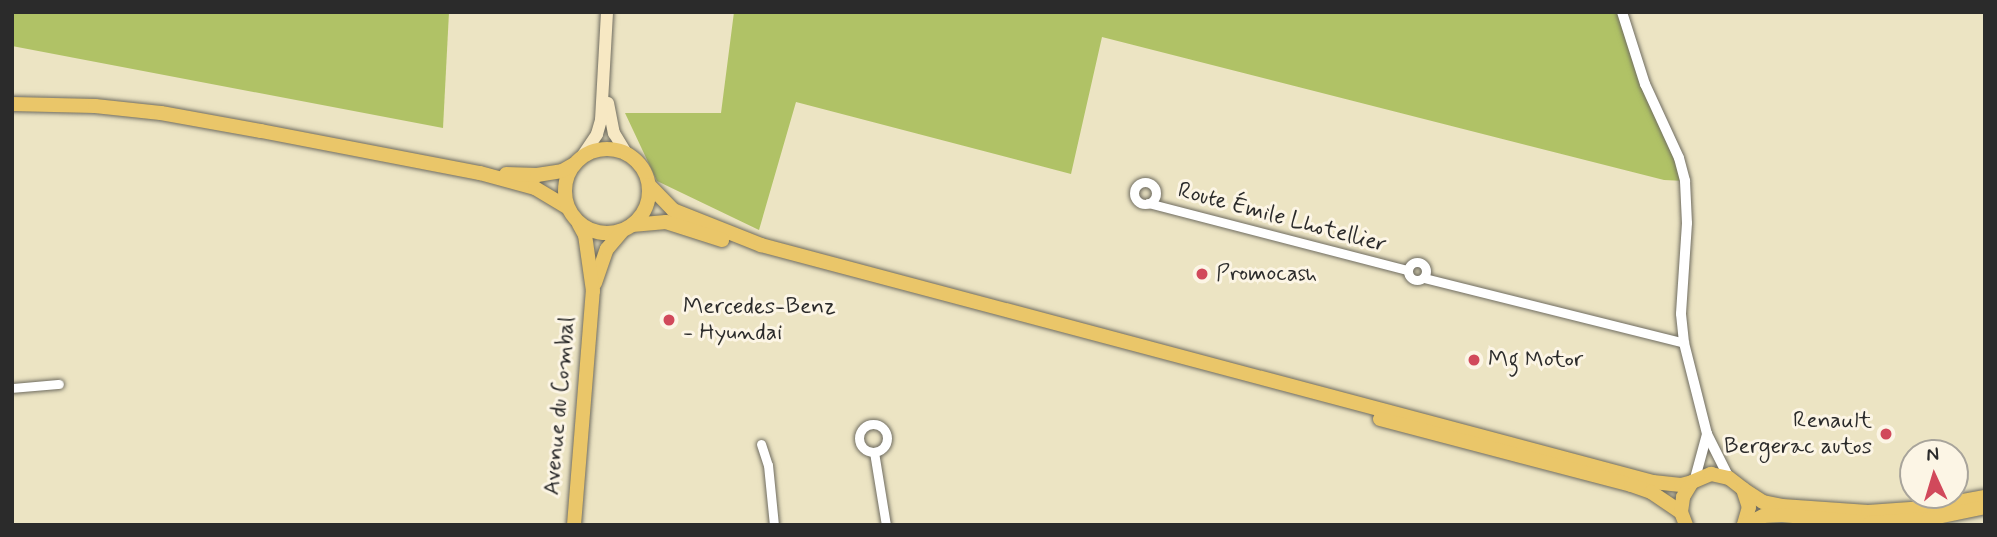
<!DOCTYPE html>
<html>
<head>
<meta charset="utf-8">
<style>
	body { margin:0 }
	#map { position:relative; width:1997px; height:537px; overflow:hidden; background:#ece4c3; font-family:Mynerve,sans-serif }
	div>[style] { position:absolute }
	.green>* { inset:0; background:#b0c266 }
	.roads { filter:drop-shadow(0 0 2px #6f6c60) drop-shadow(0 0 2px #6f6c60) }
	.minor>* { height:9px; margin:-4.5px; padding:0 4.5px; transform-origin:4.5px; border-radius:4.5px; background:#fff }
	.minor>.ring { margin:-4.5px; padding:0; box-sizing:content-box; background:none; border:9px solid #fff; border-radius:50% }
	.tertiary>* { height:10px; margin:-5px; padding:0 5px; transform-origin:5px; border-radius:5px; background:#fff }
	.secondary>* { height:12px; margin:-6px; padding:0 6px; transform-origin:6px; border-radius:6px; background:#f7e8c3 }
	.primary>* { height:14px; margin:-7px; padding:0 7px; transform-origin:7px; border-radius:7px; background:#eac669 }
	.primary>.ring { margin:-7px; padding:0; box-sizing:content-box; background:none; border:14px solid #eac669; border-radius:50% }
	.dots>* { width:19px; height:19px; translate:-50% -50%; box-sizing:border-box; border:4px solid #fcf5e5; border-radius:50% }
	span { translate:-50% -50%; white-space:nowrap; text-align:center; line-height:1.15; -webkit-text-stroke:6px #fcf5e5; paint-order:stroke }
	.street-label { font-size:23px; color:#2b2b2b }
	.poi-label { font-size:23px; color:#2b2b2b }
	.left { translate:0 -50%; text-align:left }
	.right { translate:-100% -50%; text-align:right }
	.frame { position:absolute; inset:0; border:14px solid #2b2b2b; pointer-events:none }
	.north { position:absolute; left:1899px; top:439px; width:70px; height:70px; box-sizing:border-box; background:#fcf5e5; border:2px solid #a8a49b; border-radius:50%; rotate:356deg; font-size:19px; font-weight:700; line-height:28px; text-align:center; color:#2b2b2b }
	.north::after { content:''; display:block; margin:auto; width:24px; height:32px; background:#d1495b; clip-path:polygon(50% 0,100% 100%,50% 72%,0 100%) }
</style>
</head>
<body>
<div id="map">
	<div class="green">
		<div style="clip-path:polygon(12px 12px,449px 12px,443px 128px,12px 46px)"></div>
		<div style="clip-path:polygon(734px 12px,1622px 12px,1685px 181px,1664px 180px,1102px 37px,1071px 174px,796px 102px,759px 230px,657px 181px,625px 113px,721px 113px)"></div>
	</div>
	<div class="roads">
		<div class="minor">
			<div class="ring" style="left:1134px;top:182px;width:13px;height:13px"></div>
			<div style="left:1148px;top:203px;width:268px;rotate:14.5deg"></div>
			<div class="ring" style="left:1408px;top:262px;width:9px;height:9px"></div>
			<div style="left:1424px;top:278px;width:268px;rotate:14deg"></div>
			<div style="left:12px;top:388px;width:47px;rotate:-4.9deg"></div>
			<div class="ring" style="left:859px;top:424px;width:19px;height:19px"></div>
			<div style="left:761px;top:444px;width:22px;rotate:72deg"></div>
			<div style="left:768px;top:465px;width:60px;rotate:84.3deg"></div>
			<div style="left:874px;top:452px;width:74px;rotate:80.7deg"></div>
		</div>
		<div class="tertiary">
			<div style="left:1622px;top:12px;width:76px;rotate:72.3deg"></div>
			<div style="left:1645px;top:84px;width:81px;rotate:65.3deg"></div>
			<div style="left:1679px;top:158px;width:24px;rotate:75deg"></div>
			<div style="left:1685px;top:181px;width:42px;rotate:87.3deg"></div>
			<div style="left:1687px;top:223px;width:91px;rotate:93.8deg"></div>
			<div style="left:1681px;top:314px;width:29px;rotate:84deg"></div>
			<div style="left:1684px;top:343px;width:94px;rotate:75.8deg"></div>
			<div style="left:1707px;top:434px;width:49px;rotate:63.4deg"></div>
			<div style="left:1694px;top:482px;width:50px;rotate:-74.8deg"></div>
		</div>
		<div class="secondary">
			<div style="left:608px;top:103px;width:31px;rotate:79deg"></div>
			<div style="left:614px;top:133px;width:23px;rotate:59deg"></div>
			<div style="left:583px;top:155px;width:25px;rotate:-56deg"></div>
			<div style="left:597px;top:134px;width:15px;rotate:-74deg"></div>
			<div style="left:601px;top:120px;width:108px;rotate:-86.8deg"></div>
		</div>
		<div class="primary">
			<div style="left:12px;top:104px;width:83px;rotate:1.4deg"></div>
			<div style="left:95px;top:106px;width:66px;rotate:6.1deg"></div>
			<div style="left:161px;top:113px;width:102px;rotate:10.2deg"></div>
			<div style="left:261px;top:131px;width:223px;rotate:10.9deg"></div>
			<div style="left:480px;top:173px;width:57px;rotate:15.3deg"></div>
			<div style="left:535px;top:188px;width:37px;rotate:31deg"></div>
			<div class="ring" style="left:565px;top:149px;width:70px;height:70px"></div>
			<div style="left:506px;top:174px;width:31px;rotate:2deg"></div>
			<div style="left:537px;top:175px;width:25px;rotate:-9deg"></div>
			<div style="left:562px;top:171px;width:13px;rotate:-29deg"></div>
			<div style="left:649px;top:185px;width:35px;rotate:46deg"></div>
			<div style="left:673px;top:210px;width:95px;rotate:21.7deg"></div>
			<div style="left:761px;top:245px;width:923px;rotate:14.88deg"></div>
			<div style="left:1653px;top:482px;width:28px;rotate:6deg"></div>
			<div style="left:1681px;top:485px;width:11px;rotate:-15deg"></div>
			<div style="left:632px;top:225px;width:34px;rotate:-5deg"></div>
			<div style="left:666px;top:222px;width:59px;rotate:17.8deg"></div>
			<div style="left:595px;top:283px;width:36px;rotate:-71deg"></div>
			<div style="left:607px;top:249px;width:23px;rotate:-50deg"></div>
			<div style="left:1380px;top:419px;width:260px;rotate:14.7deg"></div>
			<div style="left:1631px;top:485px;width:21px;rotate:19deg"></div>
			<div style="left:1651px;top:492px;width:36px;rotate:34deg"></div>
			<div style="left:1743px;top:489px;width:24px;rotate:33deg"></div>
			<div style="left:1763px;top:502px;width:19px;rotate:12deg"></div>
			<div style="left:1782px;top:506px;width:86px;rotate:4deg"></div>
			<div style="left:1868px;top:512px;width:57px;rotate:-4deg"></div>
			<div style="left:1925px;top:508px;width:61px;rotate:-10.4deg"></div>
			<div style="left:574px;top:525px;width:235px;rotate:-85.4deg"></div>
			<div style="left:593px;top:291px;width:57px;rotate:-98.1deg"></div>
			<div style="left:585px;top:235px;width:13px;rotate:-119deg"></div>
			<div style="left:1686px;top:525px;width:14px;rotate:-111deg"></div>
			<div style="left:1681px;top:512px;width:15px;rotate:-82deg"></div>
			<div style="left:1683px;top:497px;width:17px;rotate:-59deg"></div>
			<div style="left:1692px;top:482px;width:21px;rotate:-23deg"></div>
			<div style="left:1711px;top:474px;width:18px;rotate:13deg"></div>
			<div style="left:1729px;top:478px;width:18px;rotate:38deg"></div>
			<div style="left:1743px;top:489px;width:19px;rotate:72deg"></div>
			<div style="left:1749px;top:507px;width:19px;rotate:106deg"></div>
			<div style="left:1744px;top:525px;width:21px;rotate:-25deg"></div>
			<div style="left:1763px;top:516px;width:19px;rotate:-3deg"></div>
			<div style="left:1782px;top:515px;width:88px;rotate:5.2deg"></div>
			<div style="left:1870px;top:523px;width:58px;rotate:-3.9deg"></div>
			<div style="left:1928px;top:519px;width:58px;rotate:-11.9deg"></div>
		</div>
	</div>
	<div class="dots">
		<div style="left:1202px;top:274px;background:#d1495b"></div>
		<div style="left:669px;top:320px;background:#d1495b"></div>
		<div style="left:1474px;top:360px;background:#d1495b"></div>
		<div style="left:1886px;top:434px;background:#d1495b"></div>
	</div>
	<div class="street-label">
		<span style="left:1282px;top:218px;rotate:15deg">Route Émile Lhotellier</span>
		<span style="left:560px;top:406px;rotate:-85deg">Avenue du Combal</span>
	</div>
	<div class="poi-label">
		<span class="left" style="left:1216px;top:274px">Promocash</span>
		<span class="left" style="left:683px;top:320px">Mercedes-Benz<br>- Hyundai</span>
		<span class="left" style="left:1488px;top:360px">Mg Motor</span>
		<span class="right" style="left:1872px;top:434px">Renault<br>Bergerac autos</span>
	</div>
	<div class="frame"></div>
	<div class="north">N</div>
</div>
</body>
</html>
